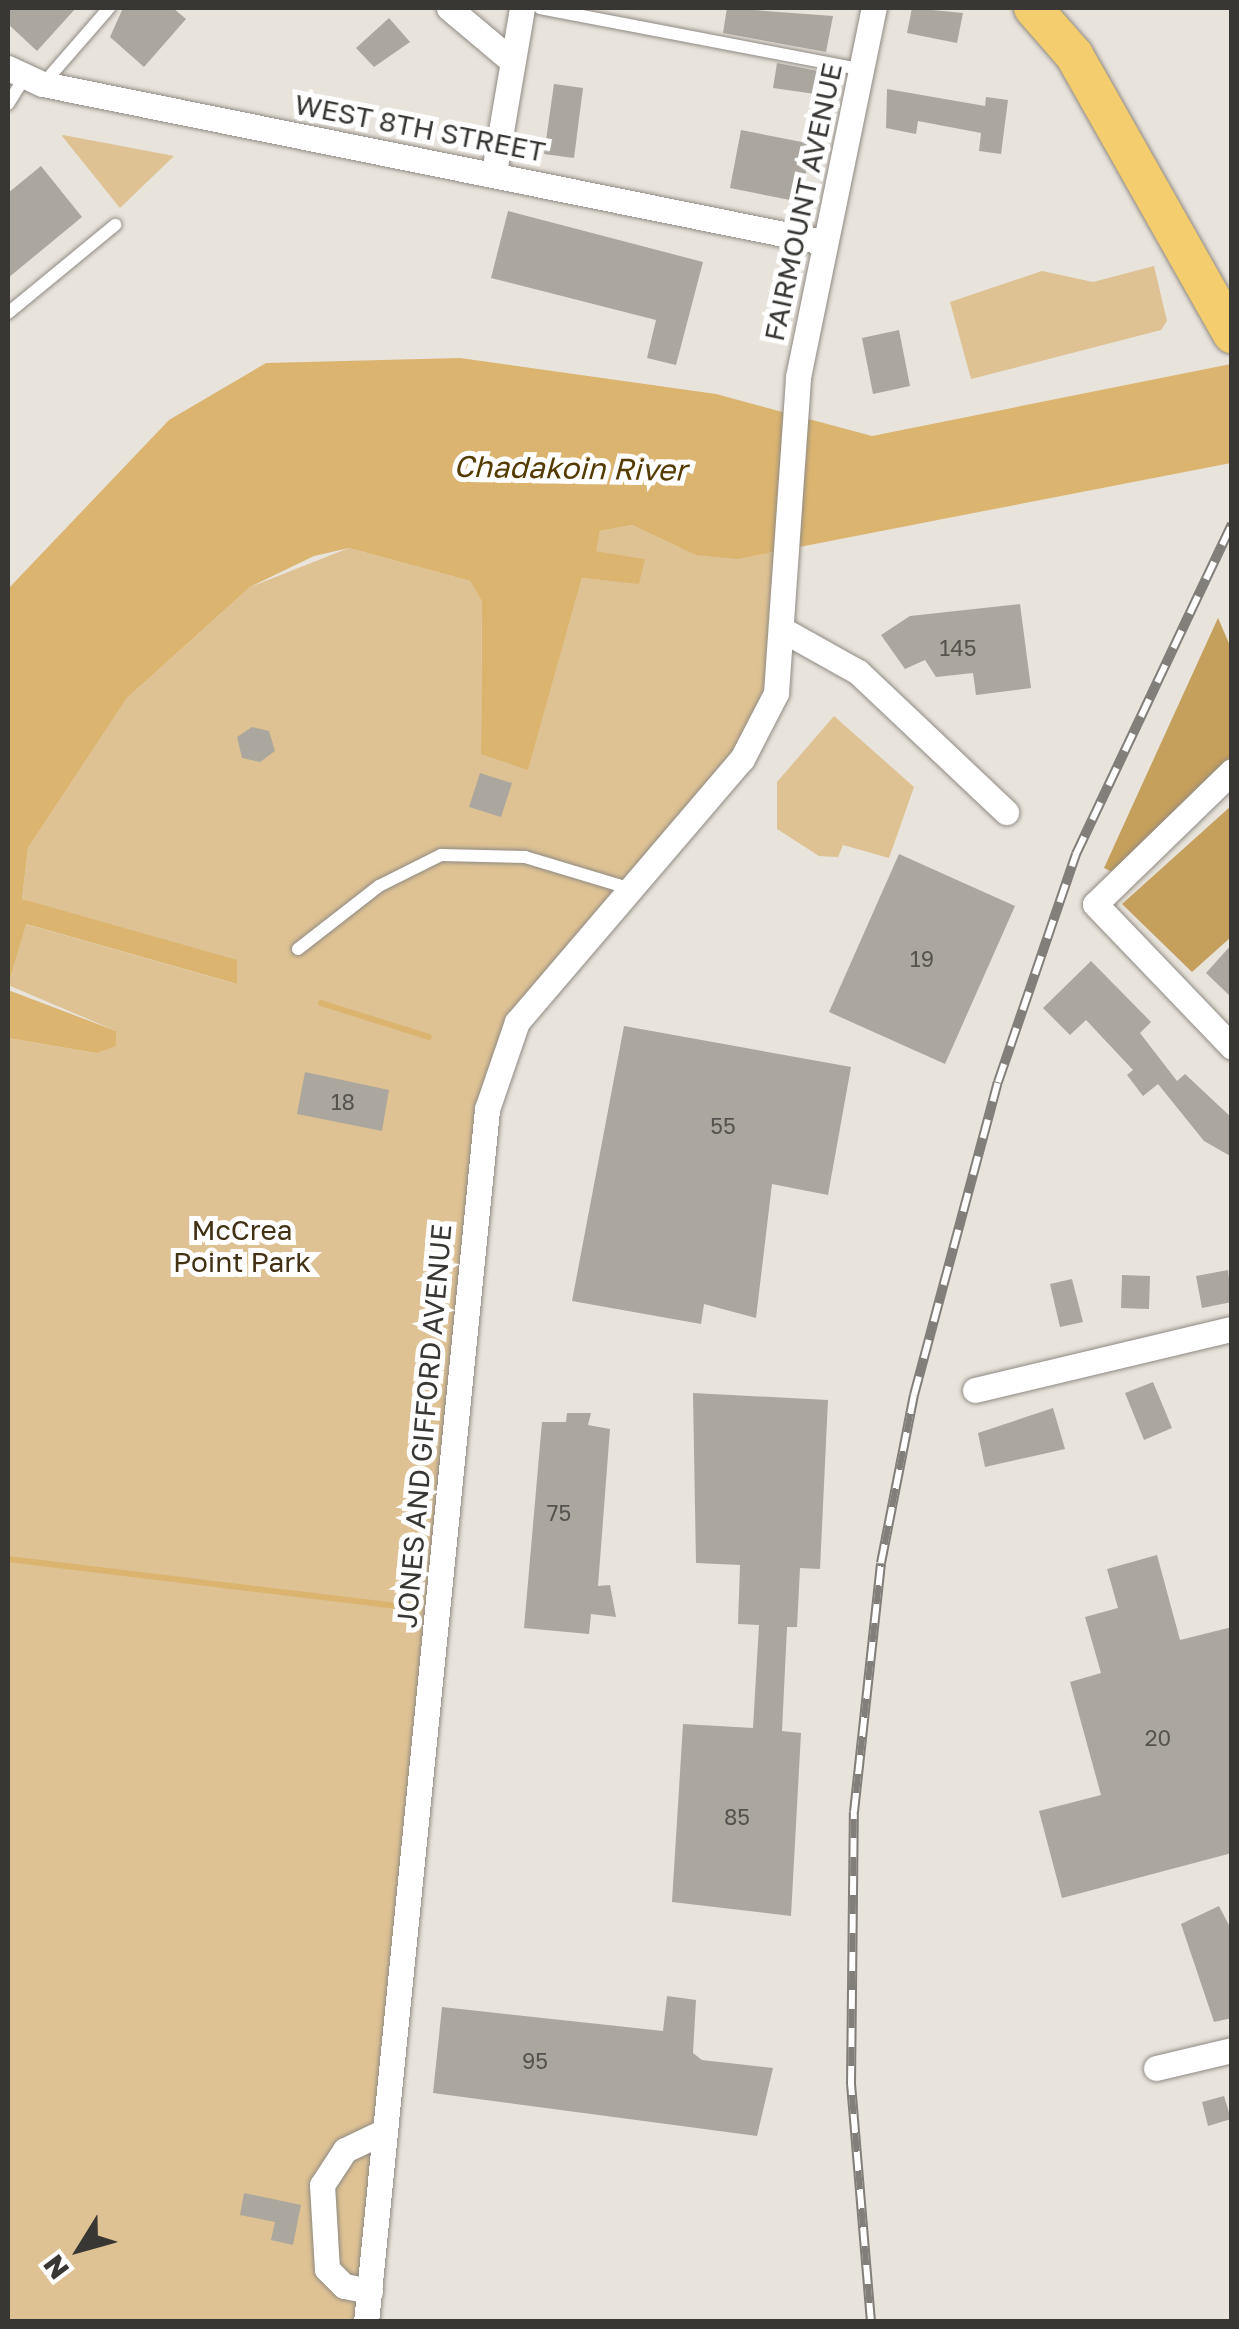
<!DOCTYPE html>
<html>
<head>
<meta charset="utf-8">
<style>
	body { margin:0 }
	#map { position:relative; width:1239px; height:2329px; overflow:hidden; background:#e8e3db; font-family:"Golos Text",sans-serif }
	div>[style] { position:absolute }
	.green>* { inset:0; background:#dec293 }
	.forest>* { inset:0; background:#c59f5c }
	.water>* { inset:0; background:#dbb470 }
	.stream>* { height:6px; margin:-3px; padding:0 3px; transform-origin:3px; border-radius:3px; background:#dbb470 }
	.building>* { inset:0; background:#aba79f }
	.roads { filter:drop-shadow(0 0 2px #8f8a83) drop-shadow(0 0 2px #8f8a83) }
	.service>* { height:12px; margin:-6px; padding:0 6px; transform-origin:6px; border-radius:6px; background:#fff }
	.minor>* { height:25px; margin:-12.5px; padding:0 12.5px; transform-origin:12.5px; border-radius:12.5px; background:#fff }
	.primary>* { height:38px; margin:-19px; padding:0 19px; transform-origin:19px; border-radius:19px; background:#f4cd6e }
	.rail>* { height:10px; margin-top:-5px; transform-origin:0; background:repeating-linear-gradient(90deg,#fff 0 19px,#827e79 0 38px); box-sizing:border-box; border-block:2px solid #827e79 }
	span { translate:-50% -50%; white-space:nowrap; text-align:center; line-height:1.15; -webkit-text-stroke:10px #fff; paint-order:stroke }
	.number-label { font-size:22px; color:#56534f }
	.number-label span { -webkit-text-stroke-width:0 }
	.street-label { font-size:28px; color:#393734 }
	.park-label { font-size:28px; color:#423113 }
	.water-label { font-size:30px; color:#543b00; font-style:italic }
	.frame { position:absolute; inset:0; border:10px solid #393734; pointer-events:none }
	.north { position:absolute; left:30px; top:2199px; width:100px; height:100px; -webkit-text-stroke:8px #fff; paint-order:stroke; rotate:233deg; font-size:28px; font-weight:700; line-height:40px; text-align:center; color:#393734 }
	.north::after { content:''; display:block; margin:auto; width:35px; height:45px; background:#393734; clip-path:polygon(50% 0,100% 100%,50% 72%,0 100%) }
</style>
</head>
<body>
<div id="map">
	<div class="green">
		<div style="clip-path:polygon(62px 136px,63px 135px,174px 156px,120px 208px)"></div>
		<div style="clip-path:polygon(1154px 266px,1167px 321px,1161px 330px,971px 379px,950px 302px,1042px 271px,1093px 282px)"></div>
		<div style="clip-path:polygon(632px 525px,697px 555px,789px 552px,776px 693px,499px 1066px,365px 2321px,8px 2321px,8px 1038px,96px 1053px,116px 1031px,8px 985px,25px 924px,236px 984px,22px 899px,28px 848px,127px 698px,250px 587px,349px 548px,470px 581px,482px 600px,481px 753px,528px 769px,582px 578px,639px 583px,644px 559px,595px 551px,600px 531px)"></div>
		<div style="clip-path:polygon(834px 716px,914px 787px,889px 858px,843px 845px,838px 857px,819px 856px,777px 829px,777px 782px)"></div>
	</div>
	<div class="forest">
		<div style="clip-path:polygon(1218px 618px,1231px 648px,1231px 757px,1117px 874px,1104px 868px)"></div>
		<div style="clip-path:polygon(1231px 806px,1231px 937px,1192px 972px,1122px 904px)"></div>
	</div>
	<div class="water">
		<div style="clip-path:polygon(460px 358px,716px 394px,872px 436px,1231px 364px,1231px 463px,737px 559px,696px 555px,632px 525px,600px 531px,596px 551px,645px 559px,639px 584px,582px 578px,528px 770px,481px 754px,482px 601px,470px 581px,349px 548px,314px 556px,250px 587px,127px 698px,28px 848px,22px 899px,237px 960px,237px 984px,26px 924px,8px 985px,8px 589px,169px 420px,266px 363px)"></div>
		<div style="clip-path:polygon(8px 990px,116px 1031px,116px 1046px,96px 1053px,8px 1038px)"></div>
	</div>
	<div class="stream">
		<div style="left:321px;top:1003px;width:113px;rotate:17.5deg"></div>
		<div style="left:8px;top:1559px;width:392px;rotate:6.9deg"></div>
	</div>
	<div class="building">
		<div style="clip-path:polygon(8px 8px,76px 8px,37px 51px,8px 24px)"></div>
		<div style="clip-path:polygon(123px 8px,173px 8px,186px 19px,144px 67px,110px 37px)"></div>
		<div style="clip-path:polygon(727px 8px,833px 16px,826px 52px,723px 33px)"></div>
		<div style="clip-path:polygon(912px 8px,963px 13px,957px 43px,907px 33px)"></div>
		<div style="clip-path:polygon(389px 18px,410px 42px,374px 67px,356px 48px)"></div>
		<div style="clip-path:polygon(777px 63px,818px 71px,815px 94px,773px 88px)"></div>
		<div style="clip-path:polygon(554px 84px,583px 88px,574px 158px,544px 154px)"></div>
		<div style="clip-path:polygon(887px 89px,985px 106px,986px 97px,1008px 100px,1001px 154px,979px 151px,981px 133px,918px 121px,916px 134px,886px 128px)"></div>
		<div style="clip-path:polygon(741px 130px,812px 144px,800px 202px,730px 188px)"></div>
		<div style="clip-path:polygon(41px 166px,82px 217px,8px 278px,8px 193px)"></div>
		<div style="clip-path:polygon(508px 211px,703px 262px,676px 365px,647px 358px,656px 320px,491px 278px)"></div>
		<div style="clip-path:polygon(899px 330px,910px 386px,873px 394px,862px 338px)"></div>
		<div style="clip-path:polygon(1020px 604px,1031px 688px,976px 695px,973px 673px,936px 677px,925px 660px,905px 669px,881px 635px,910px 616px)"></div>
		<div style="clip-path:polygon(252px 727px,269px 731px,275px 751px,260px 762px,242px 758px,237px 737px)"></div>
		<div style="clip-path:polygon(480px 773px,512px 783px,501px 817px,469px 807px)"></div>
		<div style="clip-path:polygon(899px 854px,1015px 906px,945px 1064px,829px 1012px)"></div>
		<div style="clip-path:polygon(1232px 944px,1232px 998px,1206px 973px)"></div>
		<div style="clip-path:polygon(1091px 961px,1151px 1022px,1140px 1033px,1177px 1081px,1185px 1074px,1232px 1118px,1232px 1157px,1204px 1141px,1158px 1084px,1143px 1096px,1127px 1075px,1133px 1070px,1086px 1020px,1070px 1035px,1043px 1008px)"></div>
		<div style="clip-path:polygon(624px 1026px,851px 1067px,828px 1195px,772px 1184px,756px 1318px,704px 1304px,701px 1324px,572px 1301px)"></div>
		<div style="clip-path:polygon(305px 1072px,389px 1090px,382px 1131px,297px 1114px)"></div>
		<div style="clip-path:polygon(1228px 1270px,1232px 1302px,1202px 1308px,1196px 1276px)"></div>
		<div style="clip-path:polygon(1122px 1275px,1150px 1276px,1149px 1309px,1121px 1308px)"></div>
		<div style="clip-path:polygon(1072px 1279px,1083px 1322px,1060px 1327px,1050px 1284px)"></div>
		<div style="clip-path:polygon(1153px 1382px,1172px 1428px,1144px 1440px,1125px 1393px)"></div>
		<div style="clip-path:polygon(693px 1393px,828px 1400px,820px 1569px,800px 1568px,797px 1627px,787px 1627px,782px 1731px,801px 1733px,791px 1916px,672px 1902px,683px 1724px,753px 1728px,759px 1625px,738px 1624px,740px 1565px,696px 1563px)"></div>
		<div style="clip-path:polygon(1053px 1408px,1065px 1449px,985px 1467px,978px 1433px)"></div>
		<div style="clip-path:polygon(567px 1413px,591px 1413px,588px 1425px,610px 1429px,598px 1586px,610px 1585px,616px 1617px,591px 1614px,589px 1634px,524px 1628px,542px 1422px,566px 1422px)"></div>
		<div style="clip-path:polygon(1157px 1555px,1180px 1640px,1232px 1627px,1232px 1853px,1062px 1898px,1039px 1811px,1101px 1795px,1070px 1682px,1101px 1673px,1085px 1617px,1118px 1608px,1107px 1569px)"></div>
		<div style="clip-path:polygon(1219px 1906px,1232px 1931px,1232px 2018px,1214px 2022px,1181px 1924px)"></div>
		<div style="clip-path:polygon(667px 1996px,696px 2000px,693px 2053px,702px 2060px,773px 2068px,757px 2136px,433px 2093px,442px 2007px,663px 2031px)"></div>
		<div style="clip-path:polygon(1224px 2096px,1231px 2119px,1208px 2126px,1202px 2102px)"></div>
		<div style="clip-path:polygon(244px 2193px,301px 2205px,293px 2245px,271px 2240px,275px 2222px,240px 2215px)"></div>
	</div>
	<div class="roads">
		<div class="service">
			<div style="left:540px;top:8px;width:327px;rotate:10.8deg"></div>
			<div style="left:43px;top:84px;width:101px;rotate:-49deg"></div>
			<div style="left:8px;top:104px;width:32px;rotate:-58deg"></div>
			<div style="left:8px;top:313px;width:139px;rotate:-39.4deg"></div>
			<div style="left:298px;top:949px;width:103px;rotate:-37.9deg"></div>
			<div style="left:379px;top:886px;width:69px;rotate:-26.6deg"></div>
			<div style="left:441px;top:855px;width:84px;rotate:1.4deg"></div>
			<div style="left:525px;top:857px;width:112px;rotate:16.7deg"></div>
		</div>
		<div class="minor">
			<div style="left:449px;top:8px;width:81px;rotate:40deg"></div>
			<div style="left:8px;top:68px;width:38px;rotate:25deg"></div>
			<div style="left:43px;top:84px;width:796px;rotate:11.45deg"></div>
			<div style="left:494px;top:172px;width:166px;rotate:-80.3deg"></div>
			<div style="left:783px;top:630px;width:86px;rotate:29.2deg"></div>
			<div style="left:858px;top:672px;width:204px;rotate:43.4deg"></div>
			<div style="left:1232px;top:771px;width:191px;rotate:135.8deg"></div>
			<div style="left:1095px;top:904px;width:198px;rotate:46.2deg"></div>
			<div style="left:975px;top:1390px;width:264px;rotate:-13.4deg"></div>
			<div style="left:1156px;top:2068px;width:78px;rotate:-13.3deg"></div>
			<div style="left:370px;top:2291px;width:26px;rotate:-169deg"></div>
			<div style="left:344px;top:2286px;width:24px;rotate:-135deg"></div>
			<div style="left:327px;top:2269px;width:84px;rotate:-93.4deg"></div>
			<div style="left:322px;top:2185px;width:42px;rotate:-56.7deg"></div>
			<div style="left:345px;top:2150px;width:44px;rotate:-25.4deg"></div>
			<div style="left:366px;top:2322px;width:1219px;rotate:-84.3deg"></div>
			<div style="left:487px;top:1109px;width:92px;rotate:-71deg"></div>
			<div style="left:517px;top:1022px;width:346px;rotate:-49.5deg"></div>
			<div style="left:742px;top:759px;width:74px;rotate:-62.7deg"></div>
			<div style="left:776px;top:693px;width:317px;rotate:-86deg"></div>
			<div style="left:798px;top:377px;width:377px;rotate:-78.4deg"></div>
		</div>
		<div class="primary">
			<div style="left:1033px;top:8px;width:62px;rotate:48.9deg"></div>
			<div style="left:1074px;top:55px;width:321px;rotate:60.5deg"></div>
		</div>
	</div>
	<div class="rail">
		<div style="left:871px;top:2322px;width:238px;rotate:-94.8deg"></div>
		<div style="left:851px;top:2085px;width:273px;rotate:-89.4deg"></div>
		<div style="left:854px;top:1812px;width:250px;rotate:-83.8deg"></div>
		<div style="left:881px;top:1563px;width:171px;rotate:-78.9deg"></div>
		<div style="left:914px;top:1395px;width:324px;rotate:-75deg"></div>
		<div style="left:998px;top:1082px;width:241px;rotate:-71.1deg"></div>
		<div style="left:1076px;top:854px;width:365px;rotate:-64.7deg"></div>
	</div>
	<div class="number-label">
		<span style="left:958px;top:648px">145</span>
		<span style="left:922px;top:959px">19</span>
		<span style="left:343px;top:1102px">18</span>
		<span style="left:723px;top:1126px">55</span>
		<span style="left:559px;top:1513px">75</span>
		<span style="left:1158px;top:1738px">20</span>
		<span style="left:737px;top:1817px">85</span>
		<span style="left:535px;top:2061px">95</span>
	</div>
	<div class="street-label">
		<span style="left:420px;top:128px;rotate:11deg">WEST 8TH STREET</span>
		<span style="left:803px;top:202px;rotate:-78deg">FAIRMOUNT AVENUE</span>
		<span style="left:424px;top:1426px;rotate:-85deg">JONES AND GIFFORD AVENUE</span>
	</div>
	<div class="park-label">
		<span style="left:242px;top:1246px">McCrea<br>Point Park</span>
	</div>
	<div class="water-label">
		<span style="left:570px;top:468px;rotate:1deg">Chadakoin River</span>
	</div>
	<div class="frame"></div>
	<div class="north">N</div>
</div>
</body>
</html>
